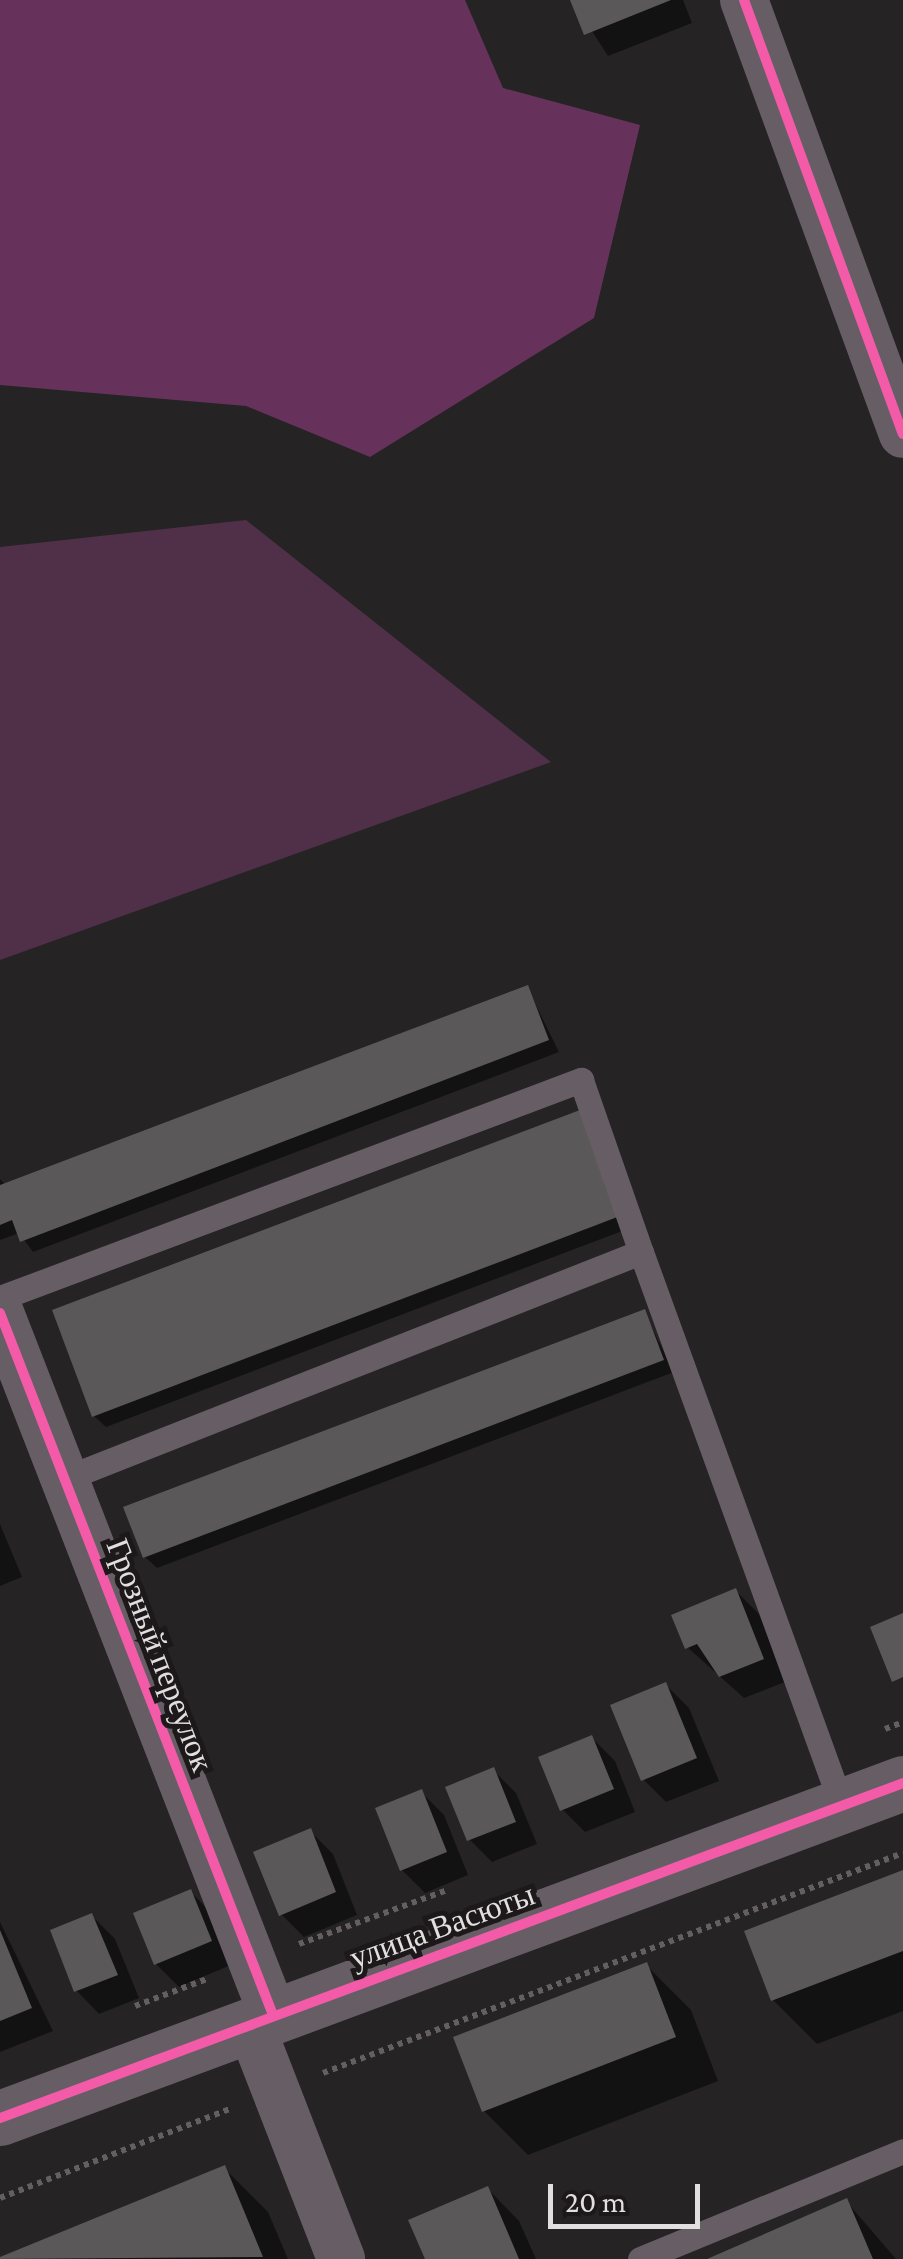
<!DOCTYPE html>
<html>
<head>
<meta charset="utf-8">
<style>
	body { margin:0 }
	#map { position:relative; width:903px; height:2259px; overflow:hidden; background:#252324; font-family:"Crimson Pro",serif }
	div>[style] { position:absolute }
	.green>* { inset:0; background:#4f3048 }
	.forest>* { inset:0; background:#66325b }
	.shadow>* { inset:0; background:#0007 }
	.building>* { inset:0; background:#5a5859 }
	.path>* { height:6px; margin-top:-3px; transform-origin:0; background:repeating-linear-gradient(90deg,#655f64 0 5px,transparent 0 10px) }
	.service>* { height:25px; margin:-12.5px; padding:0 12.5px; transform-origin:12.5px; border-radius:12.5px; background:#675e65 }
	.minor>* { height:48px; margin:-24px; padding:0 24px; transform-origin:24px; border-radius:24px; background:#675e65 }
	.tertiary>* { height:55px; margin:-27.5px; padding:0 27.5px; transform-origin:27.5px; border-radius:27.5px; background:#675e65 }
	.cycleway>* { height:10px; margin:-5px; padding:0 5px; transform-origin:5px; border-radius:5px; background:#f35aa7 }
	span { translate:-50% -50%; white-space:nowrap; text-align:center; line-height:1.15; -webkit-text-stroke:10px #1d191b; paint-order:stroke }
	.street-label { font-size:32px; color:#e2dfe1 }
	.scale { position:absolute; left:548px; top:2184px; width:152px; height:45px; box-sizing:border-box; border:5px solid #e2dfe1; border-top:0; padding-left:12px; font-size:30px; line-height:35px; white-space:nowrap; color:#e2dfe1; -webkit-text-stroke:8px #1d191b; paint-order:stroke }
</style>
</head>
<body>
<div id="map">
	<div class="green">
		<div style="clip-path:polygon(246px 520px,551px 762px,0 960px,0 547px)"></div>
	</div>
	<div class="forest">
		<div style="clip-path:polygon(0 0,465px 0,503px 88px,640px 125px,594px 318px,370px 457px,246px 406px,0 385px)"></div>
	</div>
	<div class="shadow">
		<div style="clip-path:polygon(572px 0,683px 0,692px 23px,608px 56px)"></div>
		<div style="clip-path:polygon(527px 987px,559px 1052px,33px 1252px,19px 1233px,0 1240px,0 1179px,6px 1186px)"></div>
		<div style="clip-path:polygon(580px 1113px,630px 1228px,106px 1427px,94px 1416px)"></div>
		<div style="clip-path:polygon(644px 1312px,674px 1372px,157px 1568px,145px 1557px)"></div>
		<div style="clip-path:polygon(0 1524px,22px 1577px,0 1586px)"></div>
		<div style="clip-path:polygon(736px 1591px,759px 1614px,785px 1682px,744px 1698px,687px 1647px)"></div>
		<div style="clip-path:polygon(666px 1685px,689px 1708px,719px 1781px,666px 1802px,643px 1779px)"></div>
		<div style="clip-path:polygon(592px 1738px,615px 1761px,635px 1812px,585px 1832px,562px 1809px)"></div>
		<div style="clip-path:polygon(493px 1770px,516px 1793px,537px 1844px,492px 1862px,469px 1839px)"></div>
		<div style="clip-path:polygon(421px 1792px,444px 1815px,468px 1875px,425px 1893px,402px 1870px)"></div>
		<div style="clip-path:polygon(310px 1831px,333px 1854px,357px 1915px,304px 1937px,281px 1914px)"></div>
		<div style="clip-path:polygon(903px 1873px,903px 2011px,817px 2044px,773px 2000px)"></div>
		<div style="clip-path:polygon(191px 1892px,213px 1915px,233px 1964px,179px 1987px,156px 1964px)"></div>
		<div style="clip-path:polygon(92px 1916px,115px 1939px,139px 1998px,99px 2014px,77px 1991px,53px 1931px)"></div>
		<div style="clip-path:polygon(0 1922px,53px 2031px,0 2052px)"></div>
		<div style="clip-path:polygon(646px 1965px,691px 2010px,718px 2081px,528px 2155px,484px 2111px)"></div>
		<div style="clip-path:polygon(224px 2168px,268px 2212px,288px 2259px,3px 2259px)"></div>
		<div style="clip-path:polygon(488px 2189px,519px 2221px,536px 2259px,427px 2259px)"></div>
		<div style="clip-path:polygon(846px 2201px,896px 2259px,713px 2259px)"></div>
	</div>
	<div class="building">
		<div style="clip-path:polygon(570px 0,671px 0,584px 35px)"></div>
		<div style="clip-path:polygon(528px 985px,549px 1040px,20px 1242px,12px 1220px,0 1225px,0 1185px)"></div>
		<div style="clip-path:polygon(580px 1110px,620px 1216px,92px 1417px,52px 1310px)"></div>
		<div style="clip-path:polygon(645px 1309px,664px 1360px,143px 1558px,123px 1507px)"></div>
		<div style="clip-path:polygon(736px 1588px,764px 1659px,719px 1677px,697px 1644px,685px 1649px,671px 1615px)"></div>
		<div style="clip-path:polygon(903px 1613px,903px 1677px,892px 1682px,870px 1627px)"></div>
		<div style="clip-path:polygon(666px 1682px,697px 1758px,641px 1781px,610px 1705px)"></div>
		<div style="clip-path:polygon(592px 1735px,614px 1789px,560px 1811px,538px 1757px)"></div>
		<div style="clip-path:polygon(494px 1767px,516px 1822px,467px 1841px,445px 1787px)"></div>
		<div style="clip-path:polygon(422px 1789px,447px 1852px,400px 1871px,375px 1808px)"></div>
		<div style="clip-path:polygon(311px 1828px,336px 1892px,279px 1916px,253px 1852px)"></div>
		<div style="clip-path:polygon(903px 1870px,903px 1951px,771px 2001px,744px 1931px)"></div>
		<div style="clip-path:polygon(191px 1889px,212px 1941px,154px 1965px,133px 1913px)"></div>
		<div style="clip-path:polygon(92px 1913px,118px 1975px,74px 1992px,50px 1930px)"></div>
		<div style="clip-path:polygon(0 1930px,32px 2008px,0 2021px)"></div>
		<div style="clip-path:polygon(647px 1962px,676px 2037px,482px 2112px,453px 2037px)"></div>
		<div style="clip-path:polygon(225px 2165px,263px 2257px,0 2259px,0 2257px)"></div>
		<div style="clip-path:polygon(488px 2186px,519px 2259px,425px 2259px,408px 2220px)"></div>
		<div style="clip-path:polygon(847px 2198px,873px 2259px,707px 2259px)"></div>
	</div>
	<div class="path">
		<div style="left:885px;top:1729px;width:19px;rotate:-21deg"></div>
		<div style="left:299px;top:1944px;width:158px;rotate:-20deg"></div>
		<div style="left:135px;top:2006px;width:77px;rotate:-20.6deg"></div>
		<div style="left:323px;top:2073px;width:620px;rotate:-20.77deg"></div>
		<div style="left:0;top:2198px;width:249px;rotate:-21.2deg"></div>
	</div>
	<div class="service">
		<div style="left:0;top:1298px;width:621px;rotate:-20.57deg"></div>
		<div style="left:581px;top:1080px;width:182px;rotate:70.8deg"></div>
		<div style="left:64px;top:1479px;width:620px;rotate:-21.48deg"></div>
		<div style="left:641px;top:1252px;width:589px;rotate:70.06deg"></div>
		<div style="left:640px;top:2259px;width:284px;rotate:-22.3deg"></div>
	</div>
	<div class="minor">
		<div style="left:744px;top:0;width:462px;rotate:69.9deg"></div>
		<div style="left:0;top:1313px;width:753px;rotate:68.75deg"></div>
		<div style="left:250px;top:2024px;width:252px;rotate:68.8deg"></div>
	</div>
	<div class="tertiary">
		<div style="left:0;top:2118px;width:963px;rotate:-20.35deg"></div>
	</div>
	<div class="cycleway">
		<div style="left:744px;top:0;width:462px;rotate:69.9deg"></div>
		<div style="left:0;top:1313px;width:753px;rotate:68.75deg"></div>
		<div style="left:0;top:2118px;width:963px;rotate:-20.35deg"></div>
	</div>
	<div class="street-label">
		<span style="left:160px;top:1655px;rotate:69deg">Грозный переулок</span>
		<span style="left:442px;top:1926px;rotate:-20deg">улица Васюты</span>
	</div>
	<div class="scale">20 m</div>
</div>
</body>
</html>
